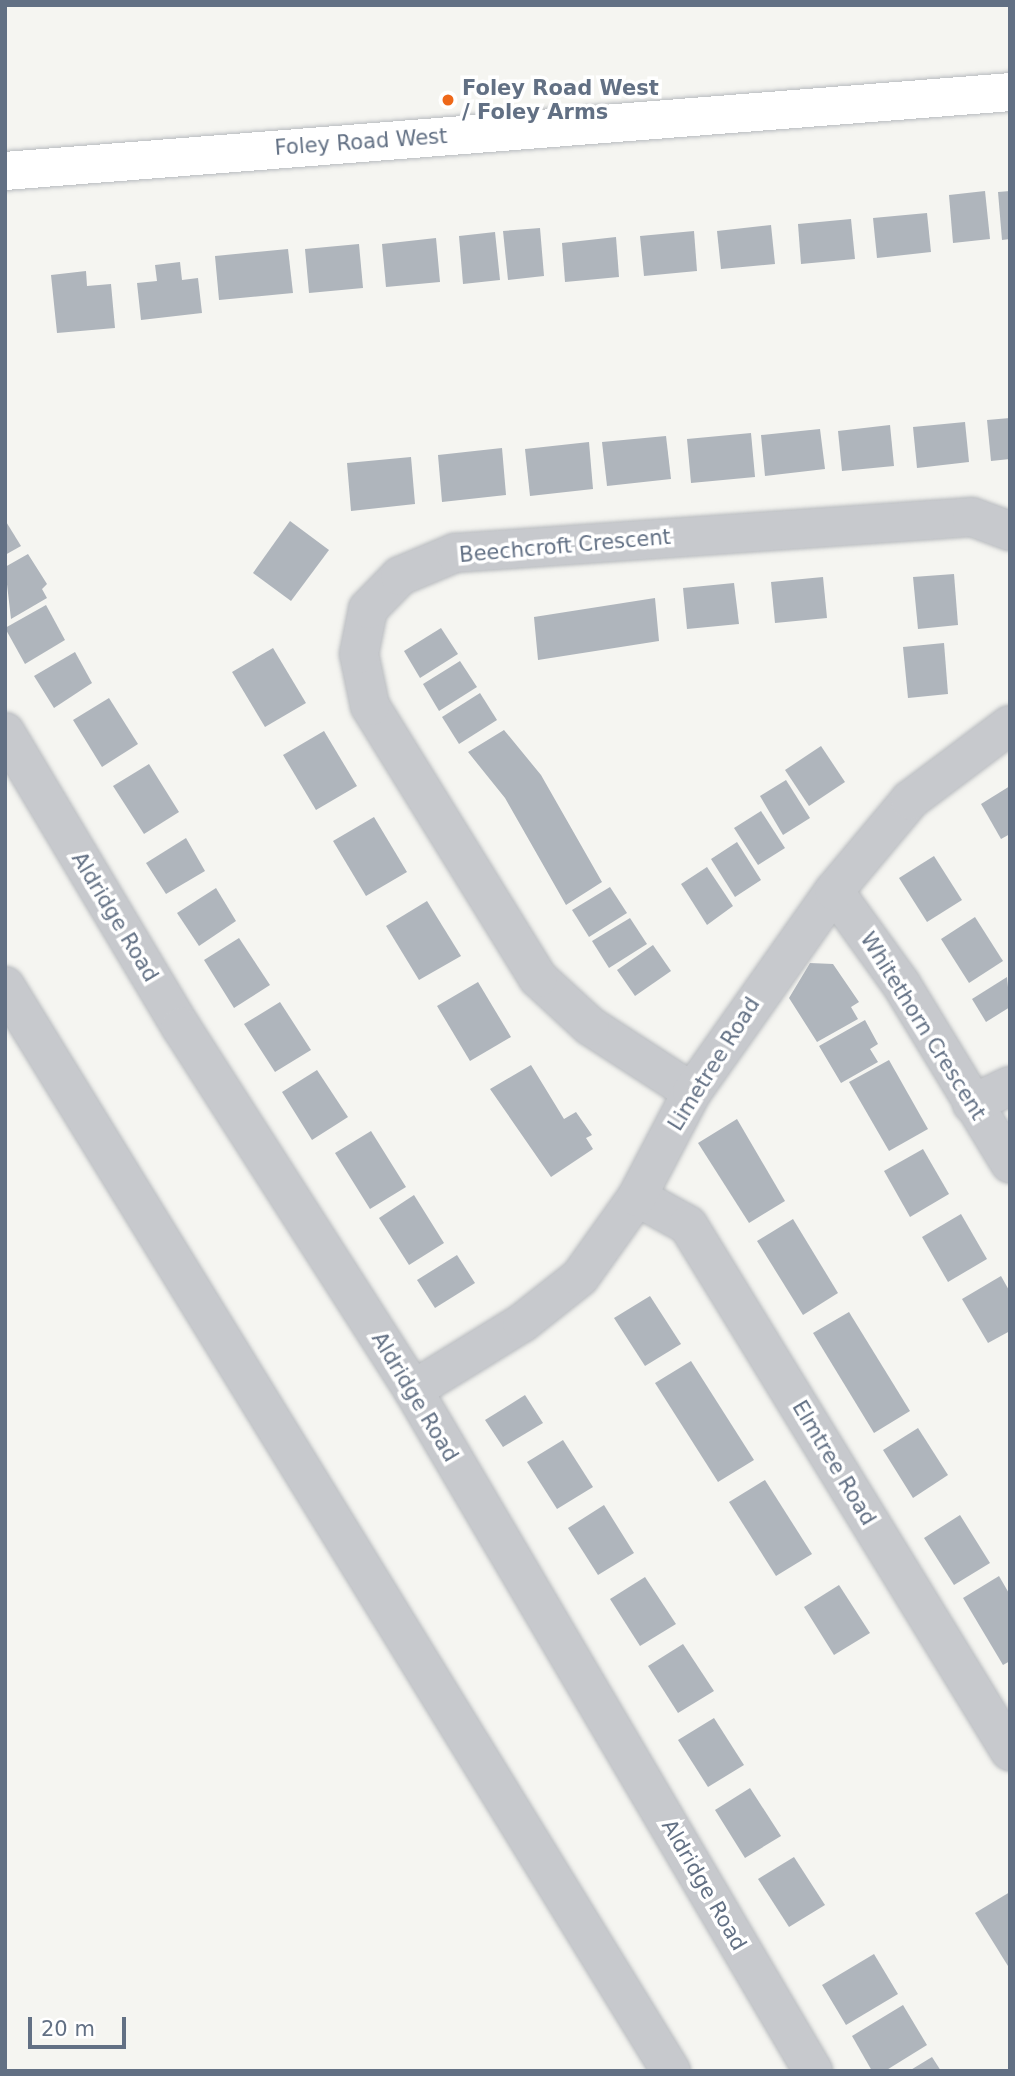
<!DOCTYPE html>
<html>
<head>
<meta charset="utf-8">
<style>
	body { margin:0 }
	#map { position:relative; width:1015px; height:2076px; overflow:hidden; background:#f5f5f1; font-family:"DejaVu Sans",sans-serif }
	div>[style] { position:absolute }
	.building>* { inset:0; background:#afb5bc }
	.roads { filter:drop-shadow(0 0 2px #b7babe) drop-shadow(0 0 2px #b7babe) }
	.minor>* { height:38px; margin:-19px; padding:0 19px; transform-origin:19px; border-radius:19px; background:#c7c9cd }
	.major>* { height:38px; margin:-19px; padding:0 19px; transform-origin:19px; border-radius:19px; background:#fff }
	.dots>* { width:19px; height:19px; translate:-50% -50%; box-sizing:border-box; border:4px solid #fff; border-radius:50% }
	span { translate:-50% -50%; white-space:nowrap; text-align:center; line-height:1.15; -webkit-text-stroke:7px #fff; paint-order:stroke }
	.poi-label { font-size:21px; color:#627084; font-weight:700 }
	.left { translate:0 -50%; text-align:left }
	.street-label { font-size:21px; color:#627084 }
	.frame { position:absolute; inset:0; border:7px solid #627084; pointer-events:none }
	.scale { position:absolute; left:28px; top:2017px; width:98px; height:32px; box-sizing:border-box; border:4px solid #627084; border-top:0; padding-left:9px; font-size:21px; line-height:24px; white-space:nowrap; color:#627084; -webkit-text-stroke:5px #fff; paint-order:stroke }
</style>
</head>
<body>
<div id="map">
	<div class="building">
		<div style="clip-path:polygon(985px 191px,990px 239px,953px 243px,949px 195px)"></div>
		<div style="clip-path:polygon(1010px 191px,1010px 239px,1002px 240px,998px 192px)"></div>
		<div style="clip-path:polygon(927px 213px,931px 252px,877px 258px,873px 218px)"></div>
		<div style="clip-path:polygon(851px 219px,855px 259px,801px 264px,798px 224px)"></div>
		<div style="clip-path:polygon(771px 225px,775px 264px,721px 269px,717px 231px)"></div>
		<div style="clip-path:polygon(540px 228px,544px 276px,508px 280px,503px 231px)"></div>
		<div style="clip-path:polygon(694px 231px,697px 271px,644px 276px,640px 236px)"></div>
		<div style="clip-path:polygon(495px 232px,500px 280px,463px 284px,459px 236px)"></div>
		<div style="clip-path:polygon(616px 237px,619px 277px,565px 282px,562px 243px)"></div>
		<div style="clip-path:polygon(436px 238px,440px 282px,386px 287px,382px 244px)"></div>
		<div style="clip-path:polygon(359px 244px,363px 288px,309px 293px,305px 249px)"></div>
		<div style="clip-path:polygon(288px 249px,293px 293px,219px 300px,215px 256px)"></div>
		<div style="clip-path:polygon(180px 262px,182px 280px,198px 278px,202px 313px,141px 320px,137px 283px,157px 281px,155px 265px)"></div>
		<div style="clip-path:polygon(86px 271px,87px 286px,111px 284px,115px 328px,57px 333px,51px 275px)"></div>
		<div style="clip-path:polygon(1010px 418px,1010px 459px,991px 461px,987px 420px)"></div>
		<div style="clip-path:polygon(965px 422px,969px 462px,917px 468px,913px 427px)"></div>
		<div style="clip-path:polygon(890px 425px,894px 466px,842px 471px,838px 431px)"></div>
		<div style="clip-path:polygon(820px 429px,825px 469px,765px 476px,761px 435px)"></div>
		<div style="clip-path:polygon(751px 433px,755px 477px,691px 483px,687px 439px)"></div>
		<div style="clip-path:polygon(666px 436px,671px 479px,607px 486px,602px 442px)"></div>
		<div style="clip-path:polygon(589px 442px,593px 489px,530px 496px,525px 449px)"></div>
		<div style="clip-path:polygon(502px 448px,506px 495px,442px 502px,438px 455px)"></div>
		<div style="clip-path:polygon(411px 457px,415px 504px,351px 511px,347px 463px)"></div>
		<div style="clip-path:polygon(5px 520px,21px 546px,5px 555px)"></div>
		<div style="clip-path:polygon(290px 521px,329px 550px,291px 601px,253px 573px)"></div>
		<div style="clip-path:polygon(28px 554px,47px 584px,42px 589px,47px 598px,11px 619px,5px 567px)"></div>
		<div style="clip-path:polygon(954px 574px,958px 625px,918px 629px,913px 577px)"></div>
		<div style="clip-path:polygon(823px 577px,827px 618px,775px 623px,771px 582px)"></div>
		<div style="clip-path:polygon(734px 583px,739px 624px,687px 629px,683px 588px)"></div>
		<div style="clip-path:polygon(655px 598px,659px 641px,538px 660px,534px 617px)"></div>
		<div style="clip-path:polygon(46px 605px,65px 640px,25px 664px,5px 628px)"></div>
		<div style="clip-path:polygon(441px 628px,458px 654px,420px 678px,404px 651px)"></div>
		<div style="clip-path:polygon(944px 643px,948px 694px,908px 698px,903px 647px)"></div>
		<div style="clip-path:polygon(273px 648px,306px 703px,265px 727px,232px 672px)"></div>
		<div style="clip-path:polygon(75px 652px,92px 683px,54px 708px,34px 676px)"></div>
		<div style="clip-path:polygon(460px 661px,477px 687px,439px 711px,423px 684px)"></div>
		<div style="clip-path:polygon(480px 693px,497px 720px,459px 744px,442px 717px)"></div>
		<div style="clip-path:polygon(109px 698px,138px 744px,102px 767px,73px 720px)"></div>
		<div style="clip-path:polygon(504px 730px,541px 775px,602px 882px,566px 905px,505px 798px,468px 752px)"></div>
		<div style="clip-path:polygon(324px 731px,357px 786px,316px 810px,283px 755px)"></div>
		<div style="clip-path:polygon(821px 746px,845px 782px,809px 806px,785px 770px)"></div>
		<div style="clip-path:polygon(149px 764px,179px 812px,144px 834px,113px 786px)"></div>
		<div style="clip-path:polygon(786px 780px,810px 818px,783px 835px,760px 796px)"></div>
		<div style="clip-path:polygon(1010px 786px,1010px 834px,1001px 839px,981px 804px)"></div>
		<div style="clip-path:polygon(761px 811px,785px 848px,758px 865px,734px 828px)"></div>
		<div style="clip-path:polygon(374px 817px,407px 872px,366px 896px,333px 841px)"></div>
		<div style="clip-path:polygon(186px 838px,205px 871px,166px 894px,146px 863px)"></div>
		<div style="clip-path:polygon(737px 842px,761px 880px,735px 897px,711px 859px)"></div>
		<div style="clip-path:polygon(934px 856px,962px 900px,927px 922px,899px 878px)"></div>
		<div style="clip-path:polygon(707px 867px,733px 906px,707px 925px,681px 884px)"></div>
		<div style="clip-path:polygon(610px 887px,627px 913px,589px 937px,572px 910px)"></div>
		<div style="clip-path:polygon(216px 888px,236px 921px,199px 946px,177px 913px)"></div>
		<div style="clip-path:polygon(427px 901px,461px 956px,419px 980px,386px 926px)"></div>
		<div style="clip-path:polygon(975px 917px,1003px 961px,969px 983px,941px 939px)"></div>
		<div style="clip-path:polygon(630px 918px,647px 944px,609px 968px,592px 941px)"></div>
		<div style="clip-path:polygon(239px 938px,270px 985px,234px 1008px,204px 960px)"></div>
		<div style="clip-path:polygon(653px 945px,671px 971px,635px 996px,617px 970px)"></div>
		<div style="clip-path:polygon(810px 963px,833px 964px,859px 1002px,851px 1007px,858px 1019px,817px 1042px,789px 998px)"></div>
		<div style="clip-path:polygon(1007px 977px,1010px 1007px,986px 1022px,972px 999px)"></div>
		<div style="clip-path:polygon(478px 982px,511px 1037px,470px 1061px,437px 1006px)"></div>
		<div style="clip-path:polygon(280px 1002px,311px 1050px,275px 1072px,244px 1024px)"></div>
		<div style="clip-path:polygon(865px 1020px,878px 1044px,870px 1049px,878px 1062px,841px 1083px,819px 1046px)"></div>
		<div style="clip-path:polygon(889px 1060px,928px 1129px,889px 1151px,849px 1082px)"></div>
		<div style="clip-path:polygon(531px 1065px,564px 1119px,576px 1112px,592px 1135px,586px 1138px,593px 1149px,551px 1177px,490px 1089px)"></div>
		<div style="clip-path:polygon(317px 1070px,348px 1117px,312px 1140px,282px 1092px)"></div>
		<div style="clip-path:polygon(737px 1119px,785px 1201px,749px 1223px,698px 1143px)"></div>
		<div style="clip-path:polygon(371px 1131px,406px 1187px,370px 1209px,335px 1153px)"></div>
		<div style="clip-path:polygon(923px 1149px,949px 1194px,910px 1217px,884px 1171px)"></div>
		<div style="clip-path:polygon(414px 1195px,444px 1243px,409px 1265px,379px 1218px)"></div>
		<div style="clip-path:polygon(961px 1214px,987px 1259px,948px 1282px,922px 1237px)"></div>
		<div style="clip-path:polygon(793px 1219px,838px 1293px,803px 1315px,757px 1241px)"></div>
		<div style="clip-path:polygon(457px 1255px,475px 1283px,435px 1308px,417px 1280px)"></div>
		<div style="clip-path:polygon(1001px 1276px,1010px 1292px,1010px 1331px,988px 1343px,962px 1299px)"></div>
		<div style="clip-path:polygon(650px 1296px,681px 1344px,645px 1366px,614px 1318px)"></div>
		<div style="clip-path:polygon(849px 1312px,910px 1411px,874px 1433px,813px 1333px)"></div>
		<div style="clip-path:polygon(691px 1361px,754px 1460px,718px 1482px,655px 1383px)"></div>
		<div style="clip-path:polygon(525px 1395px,543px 1423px,503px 1447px,485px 1420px)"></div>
		<div style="clip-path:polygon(918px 1428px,948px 1475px,913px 1498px,883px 1450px)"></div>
		<div style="clip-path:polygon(563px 1440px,593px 1487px,557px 1509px,527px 1462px)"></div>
		<div style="clip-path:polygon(765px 1480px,812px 1554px,776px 1576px,729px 1502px)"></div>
		<div style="clip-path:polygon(604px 1505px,634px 1553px,598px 1575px,568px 1528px)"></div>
		<div style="clip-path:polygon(960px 1515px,990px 1563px,954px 1585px,924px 1538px)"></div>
		<div style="clip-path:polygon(999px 1576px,1010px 1595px,1010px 1661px,1003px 1665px,963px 1598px)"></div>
		<div style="clip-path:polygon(645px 1577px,676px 1624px,640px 1646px,610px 1599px)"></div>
		<div style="clip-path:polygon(839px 1585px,870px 1633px,834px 1655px,804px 1607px)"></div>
		<div style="clip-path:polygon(683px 1644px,714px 1691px,678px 1713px,648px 1666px)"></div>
		<div style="clip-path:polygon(714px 1718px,744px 1765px,708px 1787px,678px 1740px)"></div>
		<div style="clip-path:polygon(750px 1788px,781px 1836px,745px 1858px,715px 1810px)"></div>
		<div style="clip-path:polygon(794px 1857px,825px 1905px,789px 1927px,758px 1879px)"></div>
		<div style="clip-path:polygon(1010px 1892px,1010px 1965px,1008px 1966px,975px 1913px)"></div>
		<div style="clip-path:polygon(874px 1954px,898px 1994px,846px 2025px,822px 1985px)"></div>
		<div style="clip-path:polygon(903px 2005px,927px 2045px,885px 2071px,872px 2071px,852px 2036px)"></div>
		<div style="clip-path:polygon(932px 2057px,941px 2071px,909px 2071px)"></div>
	</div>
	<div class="roads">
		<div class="minor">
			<div style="left:5px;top:732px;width:344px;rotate:59.2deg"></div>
			<div style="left:181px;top:1027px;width:431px;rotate:57.4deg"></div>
			<div style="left:413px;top:1390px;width:790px;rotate:59.57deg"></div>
			<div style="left:834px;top:891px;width:115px;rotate:54.2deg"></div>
			<div style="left:901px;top:984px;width:210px;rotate:58.7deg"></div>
			<div style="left:5px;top:986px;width:1273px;rotate:58.46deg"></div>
			<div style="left:692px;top:1092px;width:121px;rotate:-147.1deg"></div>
			<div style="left:590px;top:1026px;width:71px;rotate:-137.3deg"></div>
			<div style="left:538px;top:978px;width:320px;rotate:-121.7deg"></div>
			<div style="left:370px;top:706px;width:53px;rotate:-101.9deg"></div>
			<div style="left:359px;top:654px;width:46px;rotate:-78.7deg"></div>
			<div style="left:368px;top:609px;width:46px;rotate:-45.9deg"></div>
			<div style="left:400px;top:576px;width:60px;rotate:-22.7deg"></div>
			<div style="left:455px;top:553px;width:518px;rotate:-3.98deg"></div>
			<div style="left:972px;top:517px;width:40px;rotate:20.2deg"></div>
			<div style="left:972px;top:1104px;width:42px;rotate:-25.3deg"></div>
			<div style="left:637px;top:1197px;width:58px;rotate:28.8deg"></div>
			<div style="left:688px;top:1225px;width:617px;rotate:58.53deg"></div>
			<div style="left:413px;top:1390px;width:128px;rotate:-31.6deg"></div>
			<div style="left:522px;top:1323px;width:74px;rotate:-38.4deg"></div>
			<div style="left:580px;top:1277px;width:98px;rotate:-54.5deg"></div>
			<div style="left:637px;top:1197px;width:119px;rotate:-62.4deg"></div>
			<div style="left:692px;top:1092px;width:246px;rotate:-54.8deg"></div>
			<div style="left:834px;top:891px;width:119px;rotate:-50.1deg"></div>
			<div style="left:910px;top:800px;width:125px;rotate:-36.9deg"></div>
		</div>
		<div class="major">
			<div style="left:5px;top:171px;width:1008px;rotate:-4.49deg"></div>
		</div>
	</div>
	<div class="dots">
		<div style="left:448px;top:100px;background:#ee6819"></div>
	</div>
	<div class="poi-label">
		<span class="left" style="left:462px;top:100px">Foley Road West<br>/ Foley Arms</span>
	</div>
	<div class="street-label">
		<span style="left:361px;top:142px;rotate:-4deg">Foley Road West</span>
		<span style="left:565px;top:546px;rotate:-5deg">Beechcroft Crescent</span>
		<span style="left:115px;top:917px;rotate:59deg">Aldridge Road</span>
		<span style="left:923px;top:1026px;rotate:58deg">Whitethorn Crescent</span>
		<span style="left:714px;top:1064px;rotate:-58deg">Limetree Road</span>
		<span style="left:415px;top:1397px;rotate:59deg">Aldridge Road</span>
		<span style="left:834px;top:1463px;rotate:59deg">Elmtree Road</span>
		<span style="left:704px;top:1885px;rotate:60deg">Aldridge Road</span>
	</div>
	<div class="frame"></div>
	<div class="scale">20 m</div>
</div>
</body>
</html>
